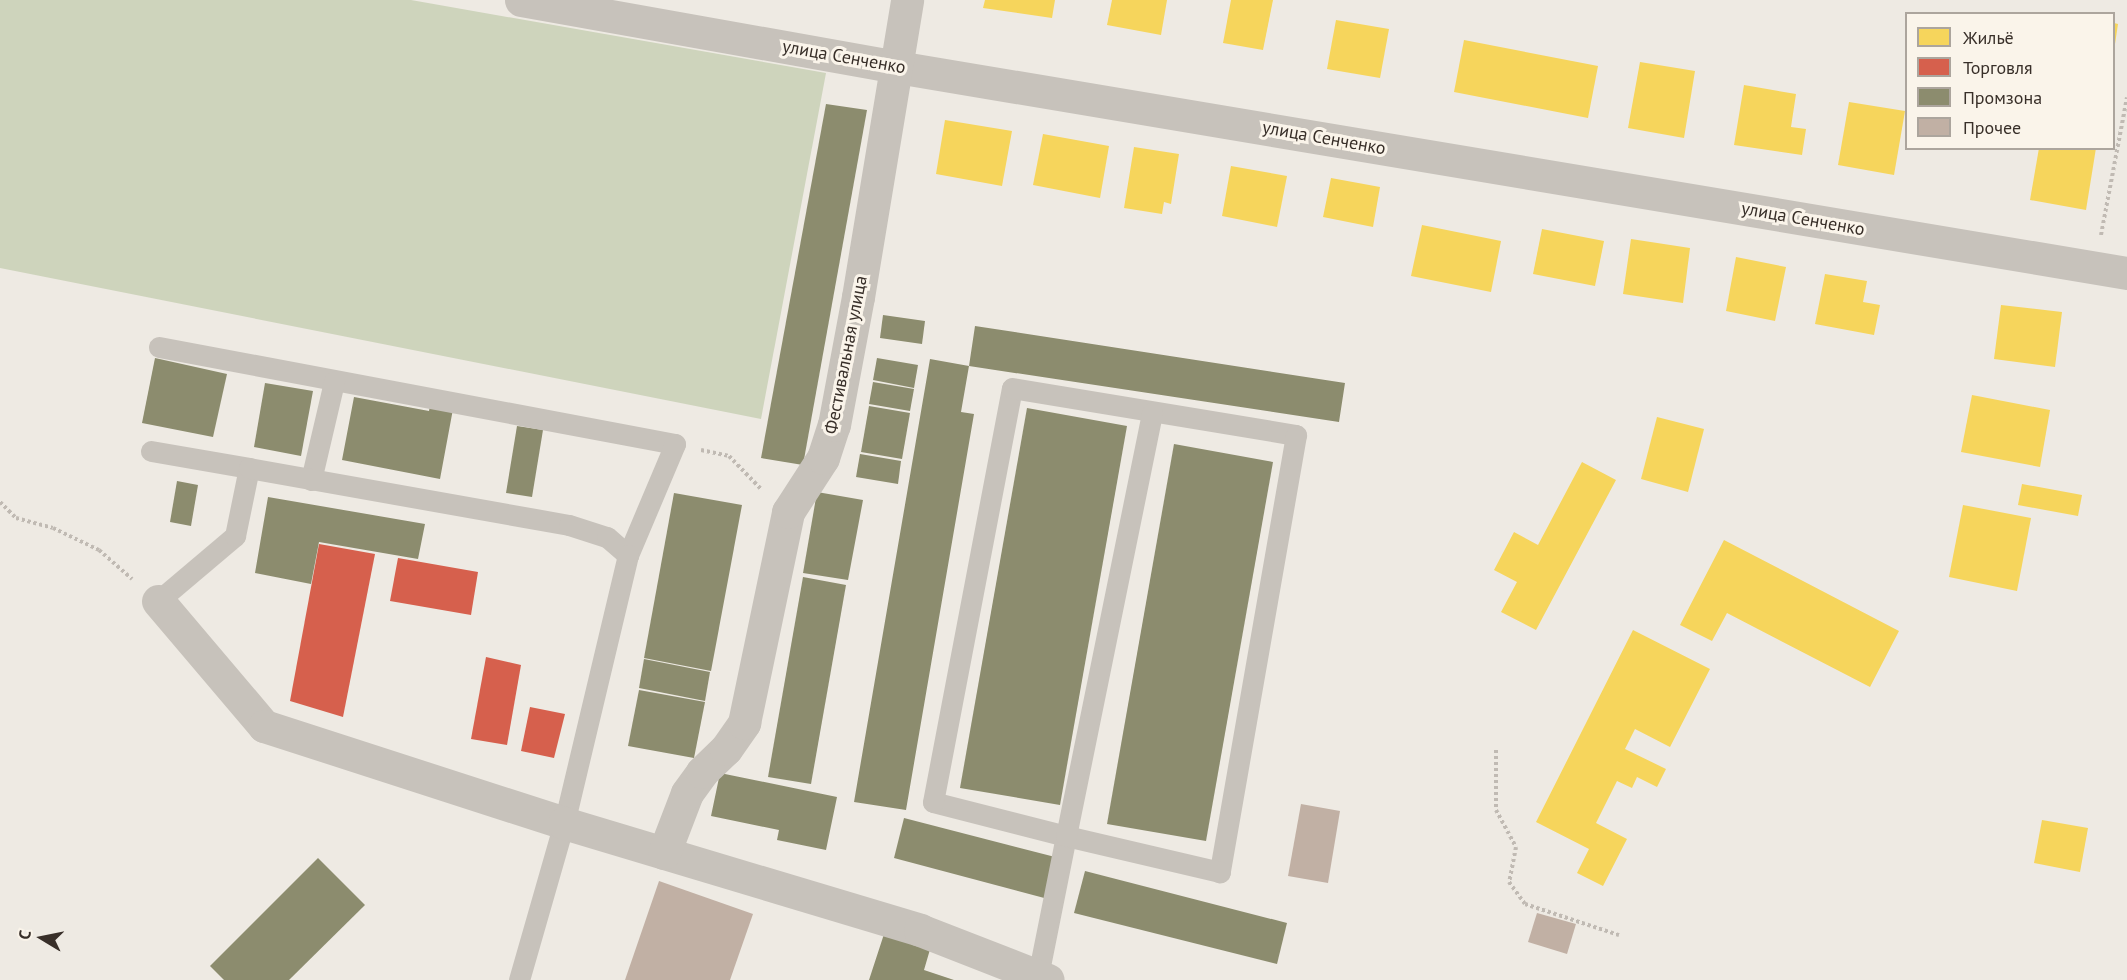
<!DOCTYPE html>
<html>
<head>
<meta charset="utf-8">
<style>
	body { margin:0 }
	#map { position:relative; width:2127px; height:980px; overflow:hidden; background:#eeeae3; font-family:"PT Sans",sans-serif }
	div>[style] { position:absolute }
	.green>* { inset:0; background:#ced4bc }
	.homes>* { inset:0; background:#f6d55c }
	.shops>* { inset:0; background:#d6604d }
	.industry>* { inset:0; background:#8c8c6e }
	.building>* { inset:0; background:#c1b0a4 }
	.path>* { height:4px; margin-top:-2px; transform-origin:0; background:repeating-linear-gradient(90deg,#c0bab3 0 3px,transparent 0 6px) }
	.service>* { height:21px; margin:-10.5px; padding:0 10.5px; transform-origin:10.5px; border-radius:10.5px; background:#c7c2bb }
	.minor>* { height:33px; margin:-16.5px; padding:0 16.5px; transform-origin:16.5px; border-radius:16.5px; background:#c7c2bb }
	span { translate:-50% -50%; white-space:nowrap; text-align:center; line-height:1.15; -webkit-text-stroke:6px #faf4ea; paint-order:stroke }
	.street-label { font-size:18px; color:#382f29 }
	.legend { position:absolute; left:1905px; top:12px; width:210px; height:138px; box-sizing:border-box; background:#faf4ea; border:2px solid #aca59d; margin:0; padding:8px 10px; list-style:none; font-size:18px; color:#382f29 }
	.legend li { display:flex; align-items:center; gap:12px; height:30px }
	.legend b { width:30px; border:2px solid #aca59d }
	.north { position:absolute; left:12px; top:908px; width:60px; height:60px; -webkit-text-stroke:4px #faf4ea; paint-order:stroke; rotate:280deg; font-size:16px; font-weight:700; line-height:24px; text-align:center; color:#382f29 }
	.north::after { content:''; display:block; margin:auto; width:21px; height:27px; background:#382f29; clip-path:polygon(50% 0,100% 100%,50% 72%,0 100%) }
</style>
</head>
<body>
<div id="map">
	<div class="green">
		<div style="clip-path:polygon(0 0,411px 0,826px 73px,761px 419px,0 268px)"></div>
	</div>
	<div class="homes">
		<div style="clip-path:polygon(985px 0,1055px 0,1052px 18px,983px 8px)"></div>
		<div style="clip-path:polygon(1112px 0,1167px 0,1161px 35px,1107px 25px)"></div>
		<div style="clip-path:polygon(1231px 0,1273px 0,1263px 50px,1223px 43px)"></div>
		<div style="clip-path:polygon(1336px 20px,1389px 29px,1380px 78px,1327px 69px)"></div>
		<div style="clip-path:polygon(2114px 23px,2118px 24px,2115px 44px,2114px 44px)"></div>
		<div style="clip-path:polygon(1464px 40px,1598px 66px,1588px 118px,1454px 92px)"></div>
		<div style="clip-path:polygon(1640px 62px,1695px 71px,1684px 138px,1628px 128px)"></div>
		<div style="clip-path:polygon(1744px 85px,1796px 94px,1791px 127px,1806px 129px,1802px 155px,1734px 145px)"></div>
		<div style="clip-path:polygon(1849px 102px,1905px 111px,1894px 175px,1838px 165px)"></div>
		<div style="clip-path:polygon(945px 120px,1012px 131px,1002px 186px,936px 174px)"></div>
		<div style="clip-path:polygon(1043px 134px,1109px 146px,1100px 198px,1033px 185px)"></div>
		<div style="clip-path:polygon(1134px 147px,1179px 154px,1171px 204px,1164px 202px,1162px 214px,1124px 208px)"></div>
		<div style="clip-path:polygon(2039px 148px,2096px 148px,2086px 210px,2030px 200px)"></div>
		<div style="clip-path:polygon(1231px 166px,1287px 176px,1277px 227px,1222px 216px)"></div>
		<div style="clip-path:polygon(1331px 178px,1380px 187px,1373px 227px,1323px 217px)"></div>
		<div style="clip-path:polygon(1422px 225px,1501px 241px,1491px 292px,1411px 276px)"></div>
		<div style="clip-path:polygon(1542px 229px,1604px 241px,1595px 286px,1533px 274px)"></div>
		<div style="clip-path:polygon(1631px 239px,1690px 248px,1683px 303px,1623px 294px)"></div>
		<div style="clip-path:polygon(1736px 257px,1786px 267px,1775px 321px,1726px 311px)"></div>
		<div style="clip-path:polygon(1825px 274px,1867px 281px,1863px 302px,1880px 305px,1874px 335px,1815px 324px)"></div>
		<div style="clip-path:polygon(2001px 305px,2062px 312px,2055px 367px,1994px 359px)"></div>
		<div style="clip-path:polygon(1972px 395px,2050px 410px,2040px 467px,1961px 452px)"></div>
		<div style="clip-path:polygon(1657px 417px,1704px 429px,1688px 492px,1641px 479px)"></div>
		<div style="clip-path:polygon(1582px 462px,1616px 480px,1536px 630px,1501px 612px,1517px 582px,1494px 570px,1514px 532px,1538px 545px)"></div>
		<div style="clip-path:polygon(2022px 484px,2082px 495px,2078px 516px,2018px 505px)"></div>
		<div style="clip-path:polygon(1963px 505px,2031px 518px,2017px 591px,1949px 577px)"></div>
		<div style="clip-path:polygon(1724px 540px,1899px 631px,1870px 687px,1727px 613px,1712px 641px,1680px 625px)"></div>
		<div style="clip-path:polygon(1633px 630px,1710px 669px,1670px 747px,1635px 729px,1625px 749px,1666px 769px,1657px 787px,1637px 777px,1632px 788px,1617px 781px,1596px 823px,1627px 839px,1603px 886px,1577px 873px,1589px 849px,1536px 822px)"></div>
		<div style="clip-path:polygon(2042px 820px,2088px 828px,2080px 872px,2034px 863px)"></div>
	</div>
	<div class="shops">
		<div style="clip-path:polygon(319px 544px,375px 554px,343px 717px,290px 701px)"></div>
		<div style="clip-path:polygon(398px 558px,478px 572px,471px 615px,390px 601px)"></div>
		<div style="clip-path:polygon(486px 657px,521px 665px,507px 745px,471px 739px)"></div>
		<div style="clip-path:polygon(530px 707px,565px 714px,554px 758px,521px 751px)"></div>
	</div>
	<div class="industry">
		<div style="clip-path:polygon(826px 104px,867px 110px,803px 465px,761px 458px)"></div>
		<div style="clip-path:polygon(883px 315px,925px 321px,922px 344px,880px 338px)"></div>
		<div style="clip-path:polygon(975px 326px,1345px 383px,1339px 422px,969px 366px,961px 412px,974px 414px,906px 810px,854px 802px,930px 359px,969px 366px)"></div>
		<div style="clip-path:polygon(155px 358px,227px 374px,213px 437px,142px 423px)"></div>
		<div style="clip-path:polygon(877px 358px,918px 365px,914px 388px,873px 380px)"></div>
		<div style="clip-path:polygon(873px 382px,914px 389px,910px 411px,869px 404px)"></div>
		<div style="clip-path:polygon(265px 383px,313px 391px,301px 456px,254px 447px)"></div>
		<div style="clip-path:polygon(354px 397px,429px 411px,430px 405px,453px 409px,440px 479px,342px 460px)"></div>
		<div style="clip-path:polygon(869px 406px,910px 413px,902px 459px,861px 452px)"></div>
		<div style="clip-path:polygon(1027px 408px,1127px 426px,1060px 805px,960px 788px)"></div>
		<div style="clip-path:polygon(517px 426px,543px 430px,532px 497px,506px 493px)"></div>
		<div style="clip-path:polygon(1174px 444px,1273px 462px,1206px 841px,1107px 824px)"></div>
		<div style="clip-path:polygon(860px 454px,901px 461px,898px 484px,856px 477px)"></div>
		<div style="clip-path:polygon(177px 481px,198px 485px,191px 526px,170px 522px)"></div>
		<div style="clip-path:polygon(817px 492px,863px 500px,848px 580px,803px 573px)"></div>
		<div style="clip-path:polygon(674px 493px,742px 505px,711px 671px,644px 658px)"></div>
		<div style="clip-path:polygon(268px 497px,425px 524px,418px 559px,319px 542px,311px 584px,255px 573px)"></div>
		<div style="clip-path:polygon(803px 577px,846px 585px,811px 784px,768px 777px)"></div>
		<div style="clip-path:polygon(644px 659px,710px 672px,705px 701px,639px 688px)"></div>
		<div style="clip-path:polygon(639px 690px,705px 702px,694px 758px,628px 746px)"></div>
		<div style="clip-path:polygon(720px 773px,837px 797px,826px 850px,777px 840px,779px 830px,711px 816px)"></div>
		<div style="clip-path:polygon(904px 818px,1059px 858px,1048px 899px,894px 858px)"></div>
		<div style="clip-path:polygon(318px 858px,365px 905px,289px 980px,224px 980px,210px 966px)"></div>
		<div style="clip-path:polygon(1085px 871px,1287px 923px,1277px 964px,1074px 913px)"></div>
		<div style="clip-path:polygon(885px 931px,931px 946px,924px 970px,954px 980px,869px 980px)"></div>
	</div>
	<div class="building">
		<div style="clip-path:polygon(1301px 804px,1340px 811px,1328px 883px,1288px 876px)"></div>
		<div style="clip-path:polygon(659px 881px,753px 914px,730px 980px,625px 980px)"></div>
		<div style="clip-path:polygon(1537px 913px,1576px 924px,1567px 954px,1528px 942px)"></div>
	</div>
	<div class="path">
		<div style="left:2101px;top:235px;width:140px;rotate:-79.3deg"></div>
		<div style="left:701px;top:450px;width:29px;rotate:12deg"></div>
		<div style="left:729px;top:456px;width:47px;rotate:45.9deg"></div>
		<div style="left:0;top:502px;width:23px;rotate:45deg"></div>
		<div style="left:16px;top:518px;width:38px;rotate:15deg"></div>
		<div style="left:53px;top:528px;width:51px;rotate:25.6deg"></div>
		<div style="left:99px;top:550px;width:44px;rotate:41.3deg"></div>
		<div style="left:1496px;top:750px;width:60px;rotate:90deg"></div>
		<div style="left:1496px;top:810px;width:42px;rotate:61.6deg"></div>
		<div style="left:1516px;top:847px;width:36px;rotate:101deg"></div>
		<div style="left:1509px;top:882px;width:27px;rotate:54deg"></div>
		<div style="left:1525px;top:904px;width:99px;rotate:18.3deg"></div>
	</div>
	<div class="service">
		<div style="left:159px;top:347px;width:525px;rotate:10.65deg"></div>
		<div style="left:675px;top:444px;width:121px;rotate:112.9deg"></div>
		<div style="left:151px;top:451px;width:99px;rotate:9.8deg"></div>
		<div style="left:311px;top:480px;width:101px;rotate:-76.8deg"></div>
		<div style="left:158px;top:601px;width:101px;rotate:-40.2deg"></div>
		<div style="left:235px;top:536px;width:69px;rotate:-78.4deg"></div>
		<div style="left:249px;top:468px;width:325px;rotate:10.1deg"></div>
		<div style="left:569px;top:525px;width:40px;rotate:18deg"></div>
		<div style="left:607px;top:537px;width:28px;rotate:41deg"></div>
		<div style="left:628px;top:555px;width:276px;rotate:103.4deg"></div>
		<div style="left:564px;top:823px;width:163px;rotate:106deg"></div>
		<div style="left:1038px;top:976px;width:143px;rotate:-78.7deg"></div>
		<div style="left:1066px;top:836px;width:137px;rotate:-165.7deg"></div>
		<div style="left:933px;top:802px;width:421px;rotate:-79.2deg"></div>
		<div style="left:1012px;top:388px;width:288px;rotate:9.4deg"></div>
		<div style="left:1296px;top:435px;width:444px;rotate:99.9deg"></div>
		<div style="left:1220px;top:872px;width:158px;rotate:-166.8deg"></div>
		<div style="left:1066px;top:836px;width:432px;rotate:-78.5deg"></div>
	</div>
	<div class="minor">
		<div style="left:521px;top:0;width:382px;rotate:10.1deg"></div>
		<div style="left:897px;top:67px;width:1247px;rotate:9.51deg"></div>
		<div style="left:158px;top:601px;width:164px;rotate:49.7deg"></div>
		<div style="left:264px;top:726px;width:315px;rotate:17.9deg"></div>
		<div style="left:564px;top:823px;width:372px;rotate:16.7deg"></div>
		<div style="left:920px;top:930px;width:137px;rotate:21.3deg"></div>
		<div style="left:664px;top:853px;width:64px;rotate:-69deg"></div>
		<div style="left:687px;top:793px;width:26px;rotate:-54deg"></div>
		<div style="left:702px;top:772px;width:33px;rotate:-44deg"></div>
		<div style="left:726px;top:749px;width:32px;rotate:-55deg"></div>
		<div style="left:744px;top:723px;width:216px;rotate:-78.2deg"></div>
		<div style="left:788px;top:512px;width:64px;rotate:-57.1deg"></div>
		<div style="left:823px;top:458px;width:35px;rotate:-72deg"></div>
		<div style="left:834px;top:425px;width:130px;rotate:-79.4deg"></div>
		<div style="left:858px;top:297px;width:301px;rotate:-80.6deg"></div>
	</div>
	<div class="street-label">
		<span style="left:844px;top:57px;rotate:10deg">улица Сенченко</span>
		<span style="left:1324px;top:138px;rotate:10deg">улица Сенченко</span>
		<span style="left:1803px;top:219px;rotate:10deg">улица Сенченко</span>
		<span style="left:846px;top:355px;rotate:-79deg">Фестивальная улица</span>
	</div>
	<ul class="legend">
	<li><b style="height:16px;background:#f6d55c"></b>Жильё</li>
	<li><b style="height:16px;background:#d6604d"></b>Торговля</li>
	<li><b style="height:16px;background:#8c8c6e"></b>Промзона</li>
	<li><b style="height:16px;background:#c1b0a4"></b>Прочее</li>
	</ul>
	<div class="north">С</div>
</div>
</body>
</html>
